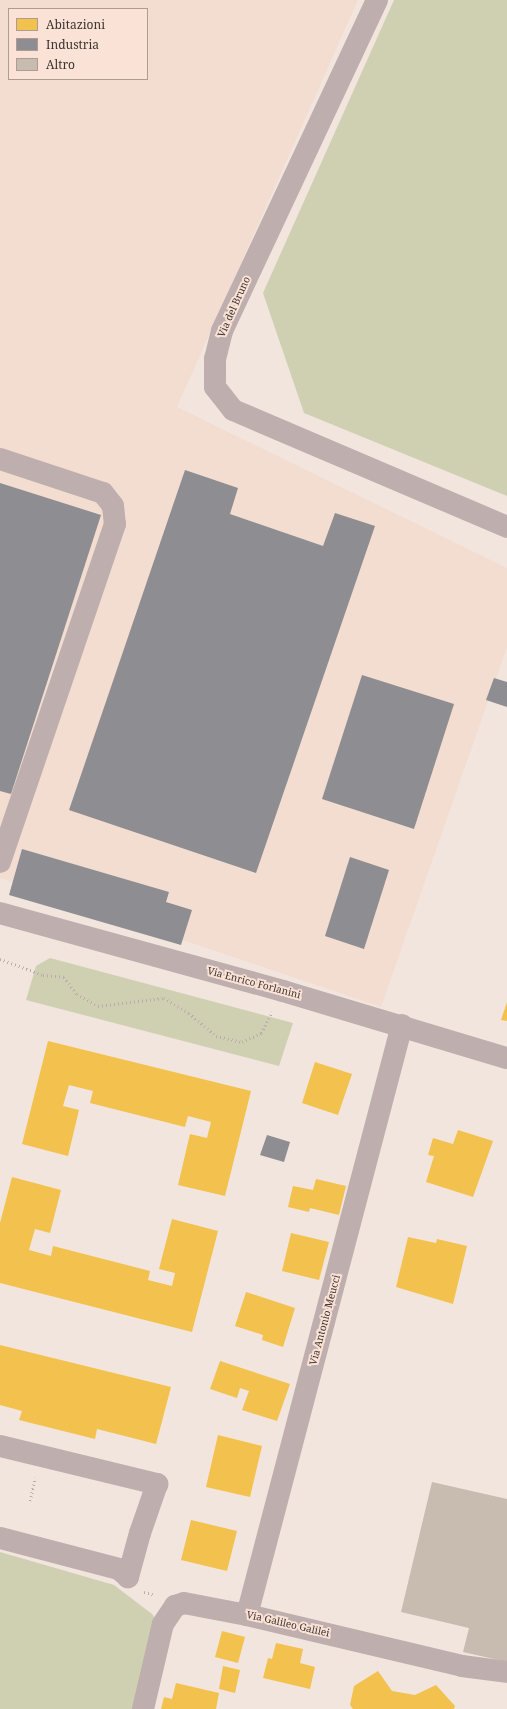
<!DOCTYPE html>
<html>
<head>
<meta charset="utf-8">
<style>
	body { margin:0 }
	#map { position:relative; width:507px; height:1709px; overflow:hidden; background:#f2e5de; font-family:"Noto Serif",serif }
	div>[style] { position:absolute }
	.built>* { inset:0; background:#f3dcd0 }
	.green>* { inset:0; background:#cfcfb1 }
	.homes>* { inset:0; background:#f2c14e }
	.industry>* { inset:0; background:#8d8d92 }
	.building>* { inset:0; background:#c7bcaf }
	.path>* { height:2.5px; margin-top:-1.25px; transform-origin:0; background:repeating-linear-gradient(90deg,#b9acaa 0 1px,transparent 0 4px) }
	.minor>* { height:22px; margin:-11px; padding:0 11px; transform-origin:11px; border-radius:11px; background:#beaeae }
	span { translate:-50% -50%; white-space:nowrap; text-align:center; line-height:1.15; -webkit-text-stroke:4px #fae2d6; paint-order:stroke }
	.street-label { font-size:10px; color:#3c332e }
	.legend { position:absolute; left:8px; top:8px; width:140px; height:72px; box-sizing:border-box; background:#fae2d6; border:1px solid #ae9c93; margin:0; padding:5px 7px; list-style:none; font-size:12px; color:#3c332e }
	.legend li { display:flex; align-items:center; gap:8px; height:20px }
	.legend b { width:20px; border:1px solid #ae9c93 }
</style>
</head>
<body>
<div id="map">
	<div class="built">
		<div style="clip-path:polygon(evenodd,0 0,358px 0,177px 407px,507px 568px,507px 647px,381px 1007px,0 878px,0 0,9px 9px,147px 9px,147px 79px,9px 79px,9px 9px)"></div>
	</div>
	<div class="green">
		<div style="clip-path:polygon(394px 0,507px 0,507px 496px,304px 413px,263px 293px)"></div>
		<div style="clip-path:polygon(50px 958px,293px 1023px,279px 1066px,26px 1000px,36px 966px)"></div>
		<div style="clip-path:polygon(0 1552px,114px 1585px,152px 1614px,163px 1629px,146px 1709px,0 1709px)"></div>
	</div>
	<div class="homes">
		<div style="clip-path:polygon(507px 1002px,507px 1021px,501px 1020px)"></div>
		<div style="clip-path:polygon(48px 1041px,251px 1091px,225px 1196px,178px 1185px,190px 1134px,207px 1138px,211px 1122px,188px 1116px,185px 1127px,90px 1103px,93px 1091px,69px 1085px,63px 1106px,79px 1110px,68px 1156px,22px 1144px)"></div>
		<div style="clip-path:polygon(315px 1062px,352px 1074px,338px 1115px,302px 1103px)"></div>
		<div style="clip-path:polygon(458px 1130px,493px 1141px,473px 1197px,426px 1182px,434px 1156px,428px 1155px,433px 1138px,453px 1144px)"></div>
		<div style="clip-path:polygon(12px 1177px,61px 1190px,50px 1233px,35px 1229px,29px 1250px,51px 1256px,53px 1246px,150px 1271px,148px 1280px,172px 1286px,175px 1273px,159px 1269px,172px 1219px,218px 1231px,192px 1332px,0 1283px,0 1223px)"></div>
		<div style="clip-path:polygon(316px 1179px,346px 1186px,339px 1215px,310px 1208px,309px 1212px,288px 1207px,293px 1186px,313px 1190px)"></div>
		<div style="clip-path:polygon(291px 1233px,329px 1242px,319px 1280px,282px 1271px)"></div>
		<div style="clip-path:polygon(408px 1237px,436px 1243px,437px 1239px,467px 1246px,453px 1304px,396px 1287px)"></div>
		<div style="clip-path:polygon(246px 1292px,295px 1308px,283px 1347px,262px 1340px,263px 1335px,235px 1326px)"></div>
		<div style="clip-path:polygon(0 1345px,171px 1387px,156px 1444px,97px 1429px,95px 1439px,19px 1420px,22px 1411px,0 1405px)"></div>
		<div style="clip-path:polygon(220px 1361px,290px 1384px,277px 1421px,242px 1410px,249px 1391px,240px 1388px,237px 1398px,210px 1389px)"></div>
		<div style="clip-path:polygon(218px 1435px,262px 1446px,250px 1497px,206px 1487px)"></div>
		<div style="clip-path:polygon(191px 1520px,237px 1531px,227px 1571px,181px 1560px)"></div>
		<div style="clip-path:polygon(222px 1631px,245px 1637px,238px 1663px,215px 1657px)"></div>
		<div style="clip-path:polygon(276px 1643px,303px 1649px,300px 1663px,315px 1667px,310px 1689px,263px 1678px,268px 1658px,272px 1659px)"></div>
		<div style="clip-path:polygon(223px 1666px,240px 1670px,235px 1693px,219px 1689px)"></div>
		<div style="clip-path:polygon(378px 1671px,392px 1691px,415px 1695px,436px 1685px,455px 1706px,454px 1709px,353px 1709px,350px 1705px,354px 1686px)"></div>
		<div style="clip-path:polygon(176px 1683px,219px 1693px,216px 1709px,161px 1709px,164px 1697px,172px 1699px)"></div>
	</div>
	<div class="industry">
		<div style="clip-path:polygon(185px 470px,238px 488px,230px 514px,323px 546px,335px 513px,375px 526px,256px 873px,69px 810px)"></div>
		<div style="clip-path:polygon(0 483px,101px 515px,11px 794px,0 791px)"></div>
		<div style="clip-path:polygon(362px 675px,454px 704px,414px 829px,322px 799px)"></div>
		<div style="clip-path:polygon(494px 678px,507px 682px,507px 707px,486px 700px)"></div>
		<div style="clip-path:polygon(22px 849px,169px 892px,166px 902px,192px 910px,181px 945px,9px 895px)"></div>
		<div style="clip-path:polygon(350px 857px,389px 870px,364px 949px,325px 936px)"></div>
		<div style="clip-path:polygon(267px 1135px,290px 1142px,284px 1162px,260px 1155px)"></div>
	</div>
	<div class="building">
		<div style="clip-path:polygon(432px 1482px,507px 1499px,507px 1662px,463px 1652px,469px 1628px,401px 1612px)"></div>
	</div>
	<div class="path">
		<div style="left:0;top:959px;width:46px;rotate:20.4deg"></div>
		<div style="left:43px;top:975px;width:21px;rotate:5deg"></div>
		<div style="left:64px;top:977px;width:21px;rotate:53deg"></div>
		<div style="left:77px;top:994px;width:24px;rotate:30deg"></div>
		<div style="left:98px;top:1006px;width:66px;rotate:-6.9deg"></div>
		<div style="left:164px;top:998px;width:29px;rotate:31deg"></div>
		<div style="left:189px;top:1013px;width:35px;rotate:40deg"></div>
		<div style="left:216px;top:1036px;width:27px;rotate:13deg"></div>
		<div style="left:242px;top:1042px;width:21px;rotate:-25deg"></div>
		<div style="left:261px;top:1033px;width:24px;rotate:-62deg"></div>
		<div style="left:30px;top:1501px;width:24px;rotate:-78deg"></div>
		<div style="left:144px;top:1592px;width:11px;rotate:15deg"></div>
	</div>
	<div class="minor">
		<div style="left:377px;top:0;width:365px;rotate:115.1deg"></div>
		<div style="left:222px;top:331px;width:29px;rotate:104deg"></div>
		<div style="left:215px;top:359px;width:28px;rotate:90deg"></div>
		<div style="left:215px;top:387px;width:29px;rotate:52deg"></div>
		<div style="left:233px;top:410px;width:298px;rotate:23.1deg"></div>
		<div style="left:0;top:459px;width:108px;rotate:18.3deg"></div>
		<div style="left:103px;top:493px;width:16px;rotate:52deg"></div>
		<div style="left:113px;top:506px;width:18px;rotate:84deg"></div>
		<div style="left:115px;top:524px;width:357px;rotate:108.8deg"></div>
		<div style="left:0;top:913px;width:294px;rotate:15.4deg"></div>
		<div style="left:283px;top:991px;width:234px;rotate:16.7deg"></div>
		<div style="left:0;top:1446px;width:162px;rotate:13.6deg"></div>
		<div style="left:157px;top:1484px;width:52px;rotate:109.1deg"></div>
		<div style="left:140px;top:1533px;width:46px;rotate:105.3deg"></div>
		<div style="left:128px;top:1577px;width:12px;rotate:-138deg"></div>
		<div style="left:119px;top:1569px;width:123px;rotate:-165.4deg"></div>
		<div style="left:247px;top:1615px;width:610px;rotate:-75.28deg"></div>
		<div style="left:143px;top:1709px;width:87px;rotate:-76.8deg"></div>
		<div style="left:163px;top:1624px;width:22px;rotate:-56deg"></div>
		<div style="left:175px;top:1606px;width:9px;rotate:-18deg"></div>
		<div style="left:184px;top:1603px;width:64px;rotate:10.8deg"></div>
		<div style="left:247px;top:1615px;width:221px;rotate:13.3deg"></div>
		<div style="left:462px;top:1666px;width:45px;rotate:7.6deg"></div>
	</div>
	<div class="street-label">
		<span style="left:234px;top:307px;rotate:-66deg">Via del Bruno</span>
		<span style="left:254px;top:983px;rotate:15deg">Via Enrico Forlanini</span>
		<span style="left:325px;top:1320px;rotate:-75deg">Via Antonio Meucci</span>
		<span style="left:288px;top:1624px;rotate:13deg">Via Galileo Galilei</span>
	</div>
	<ul class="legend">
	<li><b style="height:11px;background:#f2c14e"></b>Abitazioni</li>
	<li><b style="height:11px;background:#8d8d92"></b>Industria</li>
	<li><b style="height:11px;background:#c7bcaf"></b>Altro</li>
	</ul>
</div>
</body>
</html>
